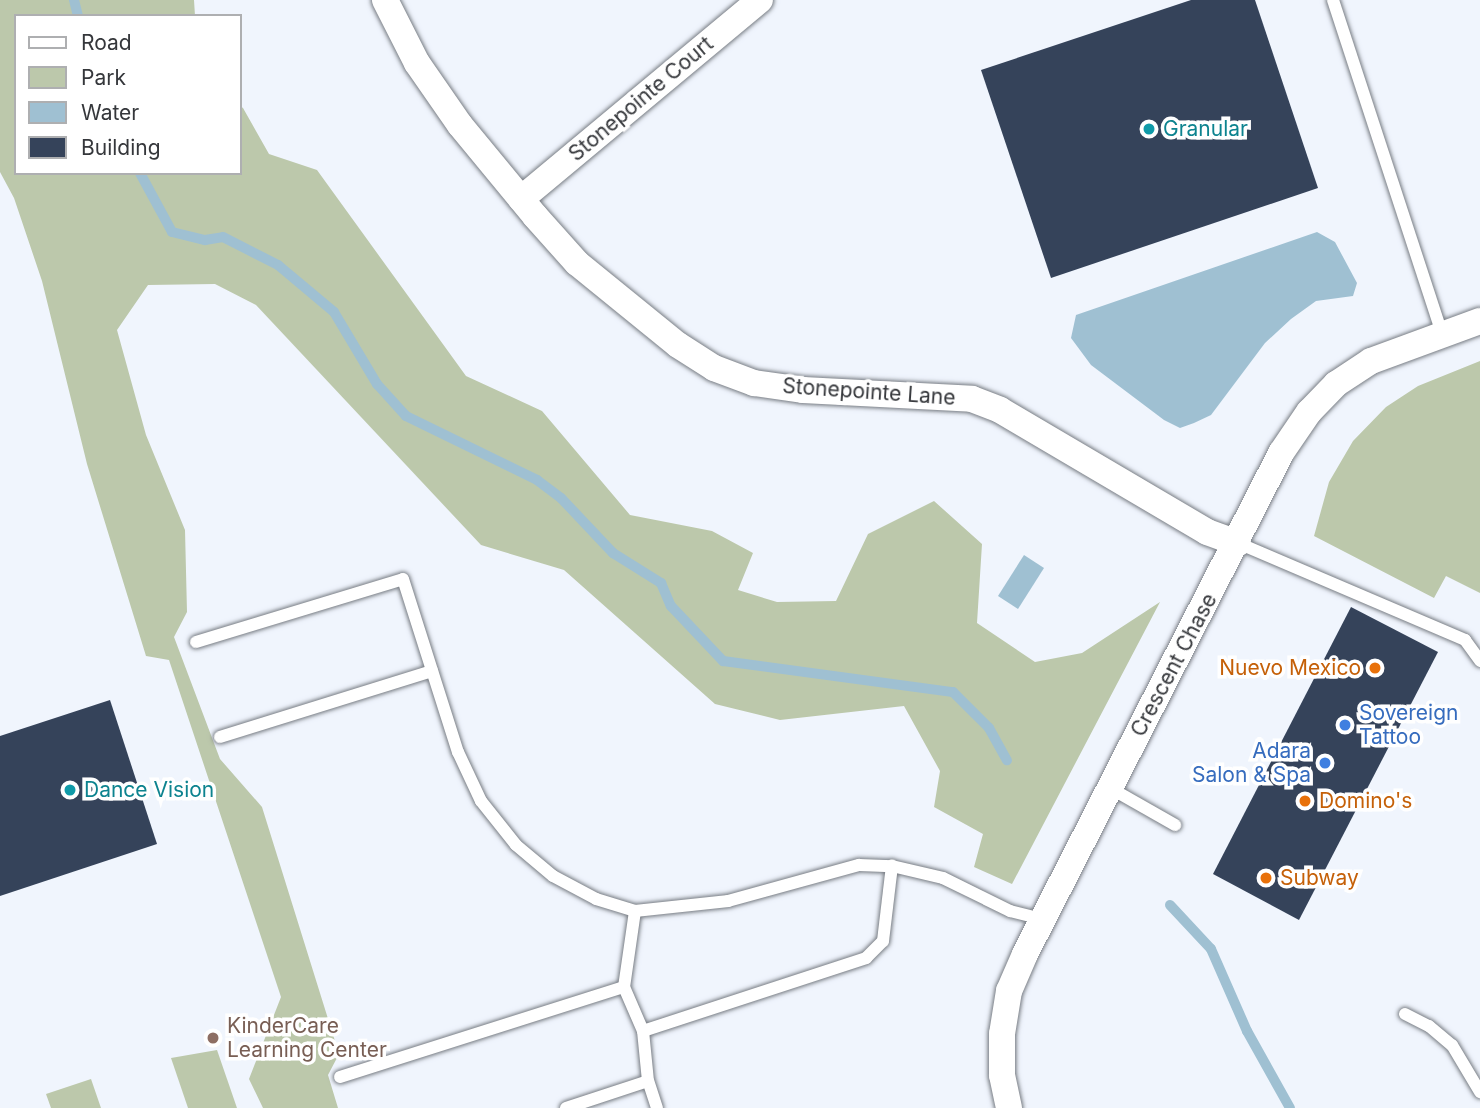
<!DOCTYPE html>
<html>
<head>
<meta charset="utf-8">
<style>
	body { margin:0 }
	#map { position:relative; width:1480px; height:1108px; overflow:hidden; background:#f0f5fd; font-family:Inter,sans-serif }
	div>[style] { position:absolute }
	.green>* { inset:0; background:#bcc8ab }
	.water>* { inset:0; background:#9fc0d2 }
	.stream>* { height:10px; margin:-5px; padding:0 5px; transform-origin:5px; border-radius:5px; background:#9fc0d2 }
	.building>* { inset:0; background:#35435a }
	.roads { filter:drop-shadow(0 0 2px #787d84) drop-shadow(0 0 2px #787d84) }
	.service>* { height:12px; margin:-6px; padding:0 6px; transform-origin:6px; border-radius:6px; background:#fff }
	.minor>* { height:26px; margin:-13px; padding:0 13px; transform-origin:13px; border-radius:13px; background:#fff }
	.dots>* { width:19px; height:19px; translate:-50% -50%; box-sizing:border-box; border:4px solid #fff; border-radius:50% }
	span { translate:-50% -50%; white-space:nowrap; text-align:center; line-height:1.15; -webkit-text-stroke:7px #fff; paint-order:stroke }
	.street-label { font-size:21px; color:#35373b }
	.culture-label { font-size:21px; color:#0d838f }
	.left { translate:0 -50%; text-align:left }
	.food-label { font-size:21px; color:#c56008 }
	.right { translate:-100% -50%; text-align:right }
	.shop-label { font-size:21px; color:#366cbe }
	.education-label { font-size:21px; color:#785e54 }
	.legend { position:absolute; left:14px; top:14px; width:228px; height:161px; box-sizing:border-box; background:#fff; border:2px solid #aeafb1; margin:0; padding:9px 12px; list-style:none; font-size:21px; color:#35373b }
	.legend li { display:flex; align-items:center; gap:14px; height:35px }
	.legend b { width:35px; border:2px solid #aeafb1 }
</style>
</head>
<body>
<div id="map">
	<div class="green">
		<div style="clip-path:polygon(0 0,194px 0,195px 16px,16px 16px,16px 173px,240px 173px,240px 106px,243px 108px,269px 154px,317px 170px,466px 376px,542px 411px,630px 515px,712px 531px,753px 553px,738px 590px,777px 602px,836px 601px,868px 534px,934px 501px,982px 544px,977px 623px,1035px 662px,1082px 653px,1160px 602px,1012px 884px,974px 867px,983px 834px,934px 807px,940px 771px,904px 706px,780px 720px,715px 704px,564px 570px,481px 545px,256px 305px,215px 284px,148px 285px,117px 330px,146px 435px,185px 530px,187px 612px,174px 637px,220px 759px,262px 807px,339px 1054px,328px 1075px,338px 1108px,263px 1108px,249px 1079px,281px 997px,169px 660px,146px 656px,87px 464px,42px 281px,14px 198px,0 172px)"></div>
		<div style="clip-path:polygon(1480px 361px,1480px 593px,1446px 576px,1434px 598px,1314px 536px,1329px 482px,1353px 441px,1386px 407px,1418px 386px)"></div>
		<div style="clip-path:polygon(217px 1050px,237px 1108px,188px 1108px,171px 1058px)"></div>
		<div style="clip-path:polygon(91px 1079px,101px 1108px,51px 1108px,46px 1094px)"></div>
	</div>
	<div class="water">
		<div style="clip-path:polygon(1317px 232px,1335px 242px,1357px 283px,1353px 296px,1316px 301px,1291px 319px,1265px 343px,1211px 415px,1194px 423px,1180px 428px,1164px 420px,1091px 365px,1071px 338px,1076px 315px)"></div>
		<div style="clip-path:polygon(1024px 555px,1044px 568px,1018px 609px,998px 596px)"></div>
	</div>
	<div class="stream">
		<div style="left:74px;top:0;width:16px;rotate:76deg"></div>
		<div style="left:140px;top:173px;width:67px;rotate:61.5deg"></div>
		<div style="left:172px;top:232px;width:34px;rotate:14deg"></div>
		<div style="left:205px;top:240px;width:18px;rotate:-9deg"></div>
		<div style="left:223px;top:237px;width:62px;rotate:27deg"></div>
		<div style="left:278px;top:265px;width:73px;rotate:40deg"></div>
		<div style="left:334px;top:312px;width:84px;rotate:59.2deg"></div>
		<div style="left:377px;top:384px;width:43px;rotate:47.8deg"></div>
		<div style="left:406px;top:416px;width:146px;rotate:26deg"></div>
		<div style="left:537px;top:480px;width:30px;rotate:37deg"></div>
		<div style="left:561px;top:498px;width:76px;rotate:46.6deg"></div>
		<div style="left:613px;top:553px;width:57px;rotate:32deg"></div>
		<div style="left:661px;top:583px;width:25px;rotate:67deg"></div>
		<div style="left:671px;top:606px;width:76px;rotate:46.6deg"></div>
		<div style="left:723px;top:661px;width:232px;rotate:7.7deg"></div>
		<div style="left:953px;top:692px;width:51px;rotate:45deg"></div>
		<div style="left:989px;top:728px;width:37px;rotate:61deg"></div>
		<div style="left:1170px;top:905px;width:60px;rotate:47deg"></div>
		<div style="left:1211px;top:949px;width:90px;rotate:66.3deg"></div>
		<div style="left:1247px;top:1031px;width:88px;rotate:60.8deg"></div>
	</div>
	<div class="building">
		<div style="clip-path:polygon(1191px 0,1255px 0,1318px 188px,1051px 278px,981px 70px)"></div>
		<div style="clip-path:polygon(1351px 607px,1438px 652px,1299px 920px,1213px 874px)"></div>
		<div style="clip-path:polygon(110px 700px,157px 844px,0 896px,0 736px)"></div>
	</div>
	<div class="roads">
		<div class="service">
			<div style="left:1333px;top:0;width:350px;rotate:71.9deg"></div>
			<div style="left:1238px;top:543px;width:247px;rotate:23.1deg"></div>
			<div style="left:1465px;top:640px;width:26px;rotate:54deg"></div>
			<div style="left:196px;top:642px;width:216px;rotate:-16.9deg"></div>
			<div style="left:403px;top:579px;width:182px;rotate:72.4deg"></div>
			<div style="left:458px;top:752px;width:54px;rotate:64.9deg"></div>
			<div style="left:481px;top:801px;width:56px;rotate:51.5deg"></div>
			<div style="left:516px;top:845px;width:48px;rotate:40deg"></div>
			<div style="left:553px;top:876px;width:49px;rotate:28.1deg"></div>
			<div style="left:596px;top:899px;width:41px;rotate:17.1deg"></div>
			<div style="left:635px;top:911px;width:94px;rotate:-6.1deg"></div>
			<div style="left:728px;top:901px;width:136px;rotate:-15.4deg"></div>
			<div style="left:859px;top:865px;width:33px;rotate:2deg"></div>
			<div style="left:892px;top:866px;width:52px;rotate:13.2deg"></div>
			<div style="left:943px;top:878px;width:75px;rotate:26.2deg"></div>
			<div style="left:1010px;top:911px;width:34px;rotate:14deg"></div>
			<div style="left:220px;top:737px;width:222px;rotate:-17.3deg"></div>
			<div style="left:1110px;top:788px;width:75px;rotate:29.6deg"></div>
			<div style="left:635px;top:911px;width:77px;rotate:98.2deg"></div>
			<div style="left:624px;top:987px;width:48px;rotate:66.6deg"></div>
			<div style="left:1405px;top:1014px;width:27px;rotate:27deg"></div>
			<div style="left:1429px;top:1026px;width:30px;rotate:40deg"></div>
			<div style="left:1452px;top:1045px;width:55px;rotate:59.2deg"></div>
			<div style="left:340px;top:1077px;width:298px;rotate:-17.6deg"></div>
			<div style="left:566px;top:1108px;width:86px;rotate:-18.2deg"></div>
			<div style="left:657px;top:1108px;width:28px;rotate:-108deg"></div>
			<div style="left:648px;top:1081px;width:50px;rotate:-95.7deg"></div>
			<div style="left:643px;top:1031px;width:235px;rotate:-18.1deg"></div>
			<div style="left:866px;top:958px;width:24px;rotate:-45deg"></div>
			<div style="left:883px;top:941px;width:76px;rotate:-83.2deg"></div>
		</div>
		<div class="minor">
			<div style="left:385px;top:0;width:71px;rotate:63.1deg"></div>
			<div style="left:417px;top:63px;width:75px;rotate:55.3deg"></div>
			<div style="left:460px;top:125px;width:118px;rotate:50.5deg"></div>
			<div style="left:535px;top:216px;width:63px;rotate:48.2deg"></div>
			<div style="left:577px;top:263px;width:130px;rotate:39.1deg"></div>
			<div style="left:678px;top:345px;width:43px;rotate:32.6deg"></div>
			<div style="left:714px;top:368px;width:43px;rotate:20.6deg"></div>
			<div style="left:754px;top:383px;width:49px;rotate:8.1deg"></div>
			<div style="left:803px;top:390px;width:169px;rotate:3deg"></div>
			<div style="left:972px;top:399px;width:30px;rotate:21deg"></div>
			<div style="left:1000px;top:410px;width:240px;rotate:30.5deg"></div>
			<div style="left:1207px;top:532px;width:33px;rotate:20deg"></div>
			<div style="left:521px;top:199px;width:311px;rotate:-39.8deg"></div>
			<div style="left:1009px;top:1108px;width:34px;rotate:-102deg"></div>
			<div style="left:1002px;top:1075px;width:41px;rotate:-90deg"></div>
			<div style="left:1002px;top:1034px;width:44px;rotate:-80.8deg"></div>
			<div style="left:1009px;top:991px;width:40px;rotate:-66.6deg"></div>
			<div style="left:1025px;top:954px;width:563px;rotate:-62.93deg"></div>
			<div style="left:1281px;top:453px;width:50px;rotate:-55.7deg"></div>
			<div style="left:1309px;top:412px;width:39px;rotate:-46deg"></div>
			<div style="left:1336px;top:384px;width:42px;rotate:-33.3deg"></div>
			<div style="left:1371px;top:361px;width:116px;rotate:-20.2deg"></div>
		</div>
	</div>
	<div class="dots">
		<div style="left:1149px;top:129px;background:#0f9aa8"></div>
		<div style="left:1375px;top:668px;background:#e8710a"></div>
		<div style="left:1345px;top:725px;background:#3f7fe0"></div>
		<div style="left:1325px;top:763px;background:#3f7fe0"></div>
		<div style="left:70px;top:790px;background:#0f9aa8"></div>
		<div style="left:1305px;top:801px;background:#e8710a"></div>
		<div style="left:1266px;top:878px;background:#e8710a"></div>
		<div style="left:213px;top:1038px;background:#8d6e63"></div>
	</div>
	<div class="street-label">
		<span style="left:641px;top:99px;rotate:-40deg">Stonepointe Court</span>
		<span style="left:869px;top:392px;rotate:4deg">Stonepointe Lane</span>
		<span style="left:1174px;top:665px;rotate:-62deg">Crescent Chase</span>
	</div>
	<div class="culture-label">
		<span class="left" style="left:1163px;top:129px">Granular</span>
		<span class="left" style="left:84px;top:790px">Dance Vision</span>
	</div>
	<div class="food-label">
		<span class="right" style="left:1361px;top:668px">Nuevo Mexico</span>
		<span class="left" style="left:1319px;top:801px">Domino's</span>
		<span class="left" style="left:1280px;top:878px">Subway</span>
	</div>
	<div class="shop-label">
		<span class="left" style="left:1359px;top:725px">Sovereign<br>Tattoo</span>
		<span class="right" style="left:1311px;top:763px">Adara<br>Salon &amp; Spa</span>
	</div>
	<div class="education-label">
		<span class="left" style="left:227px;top:1038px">KinderCare<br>Learning Center</span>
	</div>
	<ul class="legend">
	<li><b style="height:9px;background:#fff"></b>Road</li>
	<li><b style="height:19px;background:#bcc8ab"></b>Park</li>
	<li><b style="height:19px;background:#9fc0d2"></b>Water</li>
	<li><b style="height:19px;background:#35435a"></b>Building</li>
	</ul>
</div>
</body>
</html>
